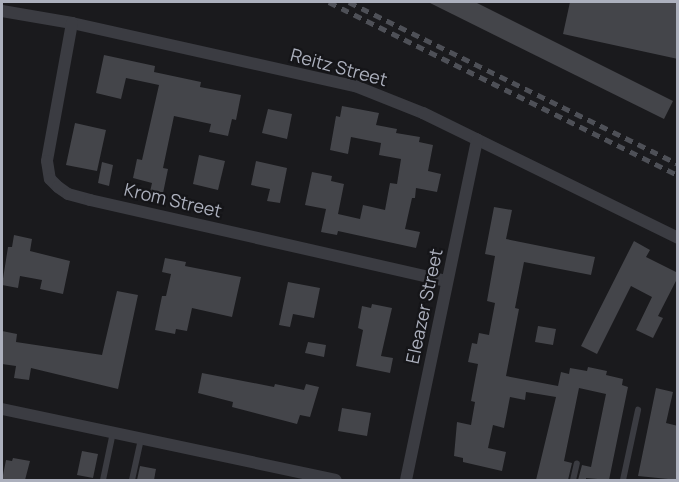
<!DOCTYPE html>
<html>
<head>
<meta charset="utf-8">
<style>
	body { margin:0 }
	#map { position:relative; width:679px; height:482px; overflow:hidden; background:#1a1a1d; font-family:Manrope,sans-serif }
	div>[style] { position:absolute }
	.building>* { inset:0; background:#44454a }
	.service>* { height:6px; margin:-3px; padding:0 3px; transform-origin:3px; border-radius:3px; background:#3b3c42 }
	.minor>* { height:12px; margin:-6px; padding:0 6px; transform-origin:6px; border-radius:6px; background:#3b3c42 }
	.rail>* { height:4.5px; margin-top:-2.25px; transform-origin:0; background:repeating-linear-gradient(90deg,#4e5057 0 8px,transparent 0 14px) }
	span { translate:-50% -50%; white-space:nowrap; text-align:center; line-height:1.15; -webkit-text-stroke:4.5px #151518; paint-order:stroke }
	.street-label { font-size:18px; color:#acb0bd }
	.frame { position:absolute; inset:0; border:3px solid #acb0bd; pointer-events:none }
</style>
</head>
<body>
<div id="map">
	<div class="building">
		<div style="clip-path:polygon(428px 2px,475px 2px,673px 101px,664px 119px)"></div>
		<div style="clip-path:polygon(570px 2px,678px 2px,678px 59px,563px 34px)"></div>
		<div style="clip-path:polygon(104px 55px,155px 66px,154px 72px,201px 82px,200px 87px,241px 95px,236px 120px,232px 119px,228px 136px,209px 132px,211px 124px,174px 116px,163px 168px,168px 169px,162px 198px,149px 196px,152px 183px,133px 178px,137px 159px,142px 160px,159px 85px,126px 78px,121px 99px,96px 93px)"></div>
		<div style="clip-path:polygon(342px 106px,379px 113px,376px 125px,397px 129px,396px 133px,420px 137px,419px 142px,433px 145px,428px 171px,441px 174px,437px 192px,416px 188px,415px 198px,412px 198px,405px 229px,420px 232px,416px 248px,338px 231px,337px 235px,321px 232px,326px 209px,305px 205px,312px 172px,332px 176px,331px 181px,344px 184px,338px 214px,360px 219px,363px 205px,385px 210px,390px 183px,397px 184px,401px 159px,379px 155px,381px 143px,351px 137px,348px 154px,330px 150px,336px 116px,340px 117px)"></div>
		<div style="clip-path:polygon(268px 109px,292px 114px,287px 139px,262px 133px)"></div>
		<div style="clip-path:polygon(75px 123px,106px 130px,97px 171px,66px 165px)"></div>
		<div style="clip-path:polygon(199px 155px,225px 161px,218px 190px,193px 184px)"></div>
		<div style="clip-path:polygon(256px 161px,287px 168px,280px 203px,267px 201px,270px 189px,251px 185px)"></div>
		<div style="clip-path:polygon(102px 162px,113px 165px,109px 186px,98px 183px)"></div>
		<div style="clip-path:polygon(494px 207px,512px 210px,506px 239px,595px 257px,591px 275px,524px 262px,515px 308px,519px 309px,506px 376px,558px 386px,561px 372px,569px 374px,570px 368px,587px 371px,588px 367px,607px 371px,606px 375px,623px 379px,622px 385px,628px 387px,609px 480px,586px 478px,586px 480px,578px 480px,582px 465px,591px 467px,606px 394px,579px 388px,564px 461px,572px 463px,568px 480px,536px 480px,556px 397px,526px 392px,525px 400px,510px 397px,504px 428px,493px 425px,488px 448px,506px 452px,502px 471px,463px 462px,463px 458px,454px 456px,457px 422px,471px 425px,475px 402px,471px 401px,478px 364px,468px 362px,472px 343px,477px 344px,479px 333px,489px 335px,495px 303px,487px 301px,495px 256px,485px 254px)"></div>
		<div style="clip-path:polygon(14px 235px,32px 239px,30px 251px,70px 261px,63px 294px,40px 289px,42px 280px,20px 276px,18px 288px,2px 285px,8px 247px,12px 247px)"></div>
		<div style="clip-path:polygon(634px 241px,650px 250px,646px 257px,678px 273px,678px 277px,658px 316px,663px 318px,653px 338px,636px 330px,652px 297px,631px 286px,597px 354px,581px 346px)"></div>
		<div style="clip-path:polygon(165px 258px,186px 262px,185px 266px,241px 277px,232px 317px,192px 308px,187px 331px,176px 329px,175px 334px,155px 330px,162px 296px,166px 296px,171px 274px,162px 272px)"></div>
		<div style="clip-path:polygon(288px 282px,320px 288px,314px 318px,293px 314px,290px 327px,279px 325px)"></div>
		<div style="clip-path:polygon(117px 291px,138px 295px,118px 389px,31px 368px,29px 380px,14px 378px,16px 366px,2px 364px,2px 331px,17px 334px,16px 342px,102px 355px)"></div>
		<div style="clip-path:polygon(372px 304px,392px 308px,381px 356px,393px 358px,390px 373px,356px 366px,363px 330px,358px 328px,362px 306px,371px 308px)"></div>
		<div style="clip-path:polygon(538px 326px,556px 329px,553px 345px,535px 342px)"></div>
		<div style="clip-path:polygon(308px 342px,326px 345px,324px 357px,305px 353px)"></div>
		<div style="clip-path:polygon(202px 373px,274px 387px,275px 384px,304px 390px,306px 384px,319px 387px,310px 417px,300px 415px,297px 424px,232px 407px,233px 402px,198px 393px)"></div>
		<div style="clip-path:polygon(656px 388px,673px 392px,666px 423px,678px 426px,678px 480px,638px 476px)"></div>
		<div style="clip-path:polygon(342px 408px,371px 413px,367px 436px,338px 431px)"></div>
		<div style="clip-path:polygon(82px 451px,98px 454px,93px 478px,77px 475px)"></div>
		<div style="clip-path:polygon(13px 458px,30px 461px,25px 480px,2px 480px,6px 460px,12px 461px)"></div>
		<div style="clip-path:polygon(140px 466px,156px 469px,154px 480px,137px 480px)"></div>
	</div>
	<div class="service">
		<div style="left:103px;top:480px;width:49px;rotate:-78.2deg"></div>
		<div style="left:132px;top:480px;width:42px;rotate:-77.6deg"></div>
		<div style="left:573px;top:480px;width:17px;rotate:-77deg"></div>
		<div style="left:623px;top:480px;width:72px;rotate:-77.9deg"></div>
	</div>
	<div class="minor">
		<div style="left:2px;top:11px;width:71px;rotate:9.7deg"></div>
		<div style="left:72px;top:23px;width:290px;rotate:12.6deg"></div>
		<div style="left:355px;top:86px;width:73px;rotate:21.7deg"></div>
		<div style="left:423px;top:113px;width:284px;rotate:26.1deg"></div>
		<div style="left:72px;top:23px;width:140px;rotate:100.3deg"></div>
		<div style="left:47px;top:161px;width:18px;rotate:81deg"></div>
		<div style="left:50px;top:179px;width:11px;rotate:45deg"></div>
		<div style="left:58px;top:187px;width:12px;rotate:35deg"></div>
		<div style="left:68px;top:194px;width:23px;rotate:15deg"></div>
		<div style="left:90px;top:200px;width:366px;rotate:12.8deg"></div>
		<div style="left:2px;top:409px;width:341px;rotate:12deg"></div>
		<div style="left:406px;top:480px;width:348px;rotate:-78.2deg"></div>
	</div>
	<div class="rail">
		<div style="left:329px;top:2px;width:390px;rotate:26.4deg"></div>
		<div style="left:349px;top:2px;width:367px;rotate:26.2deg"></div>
	</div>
	<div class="street-label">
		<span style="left:339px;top:67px;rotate:15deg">Reitz Street</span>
		<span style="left:173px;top:200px;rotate:13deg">Krom Street</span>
		<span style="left:424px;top:306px;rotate:-78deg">Eleazer Street</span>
	</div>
	<div class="frame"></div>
</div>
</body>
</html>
